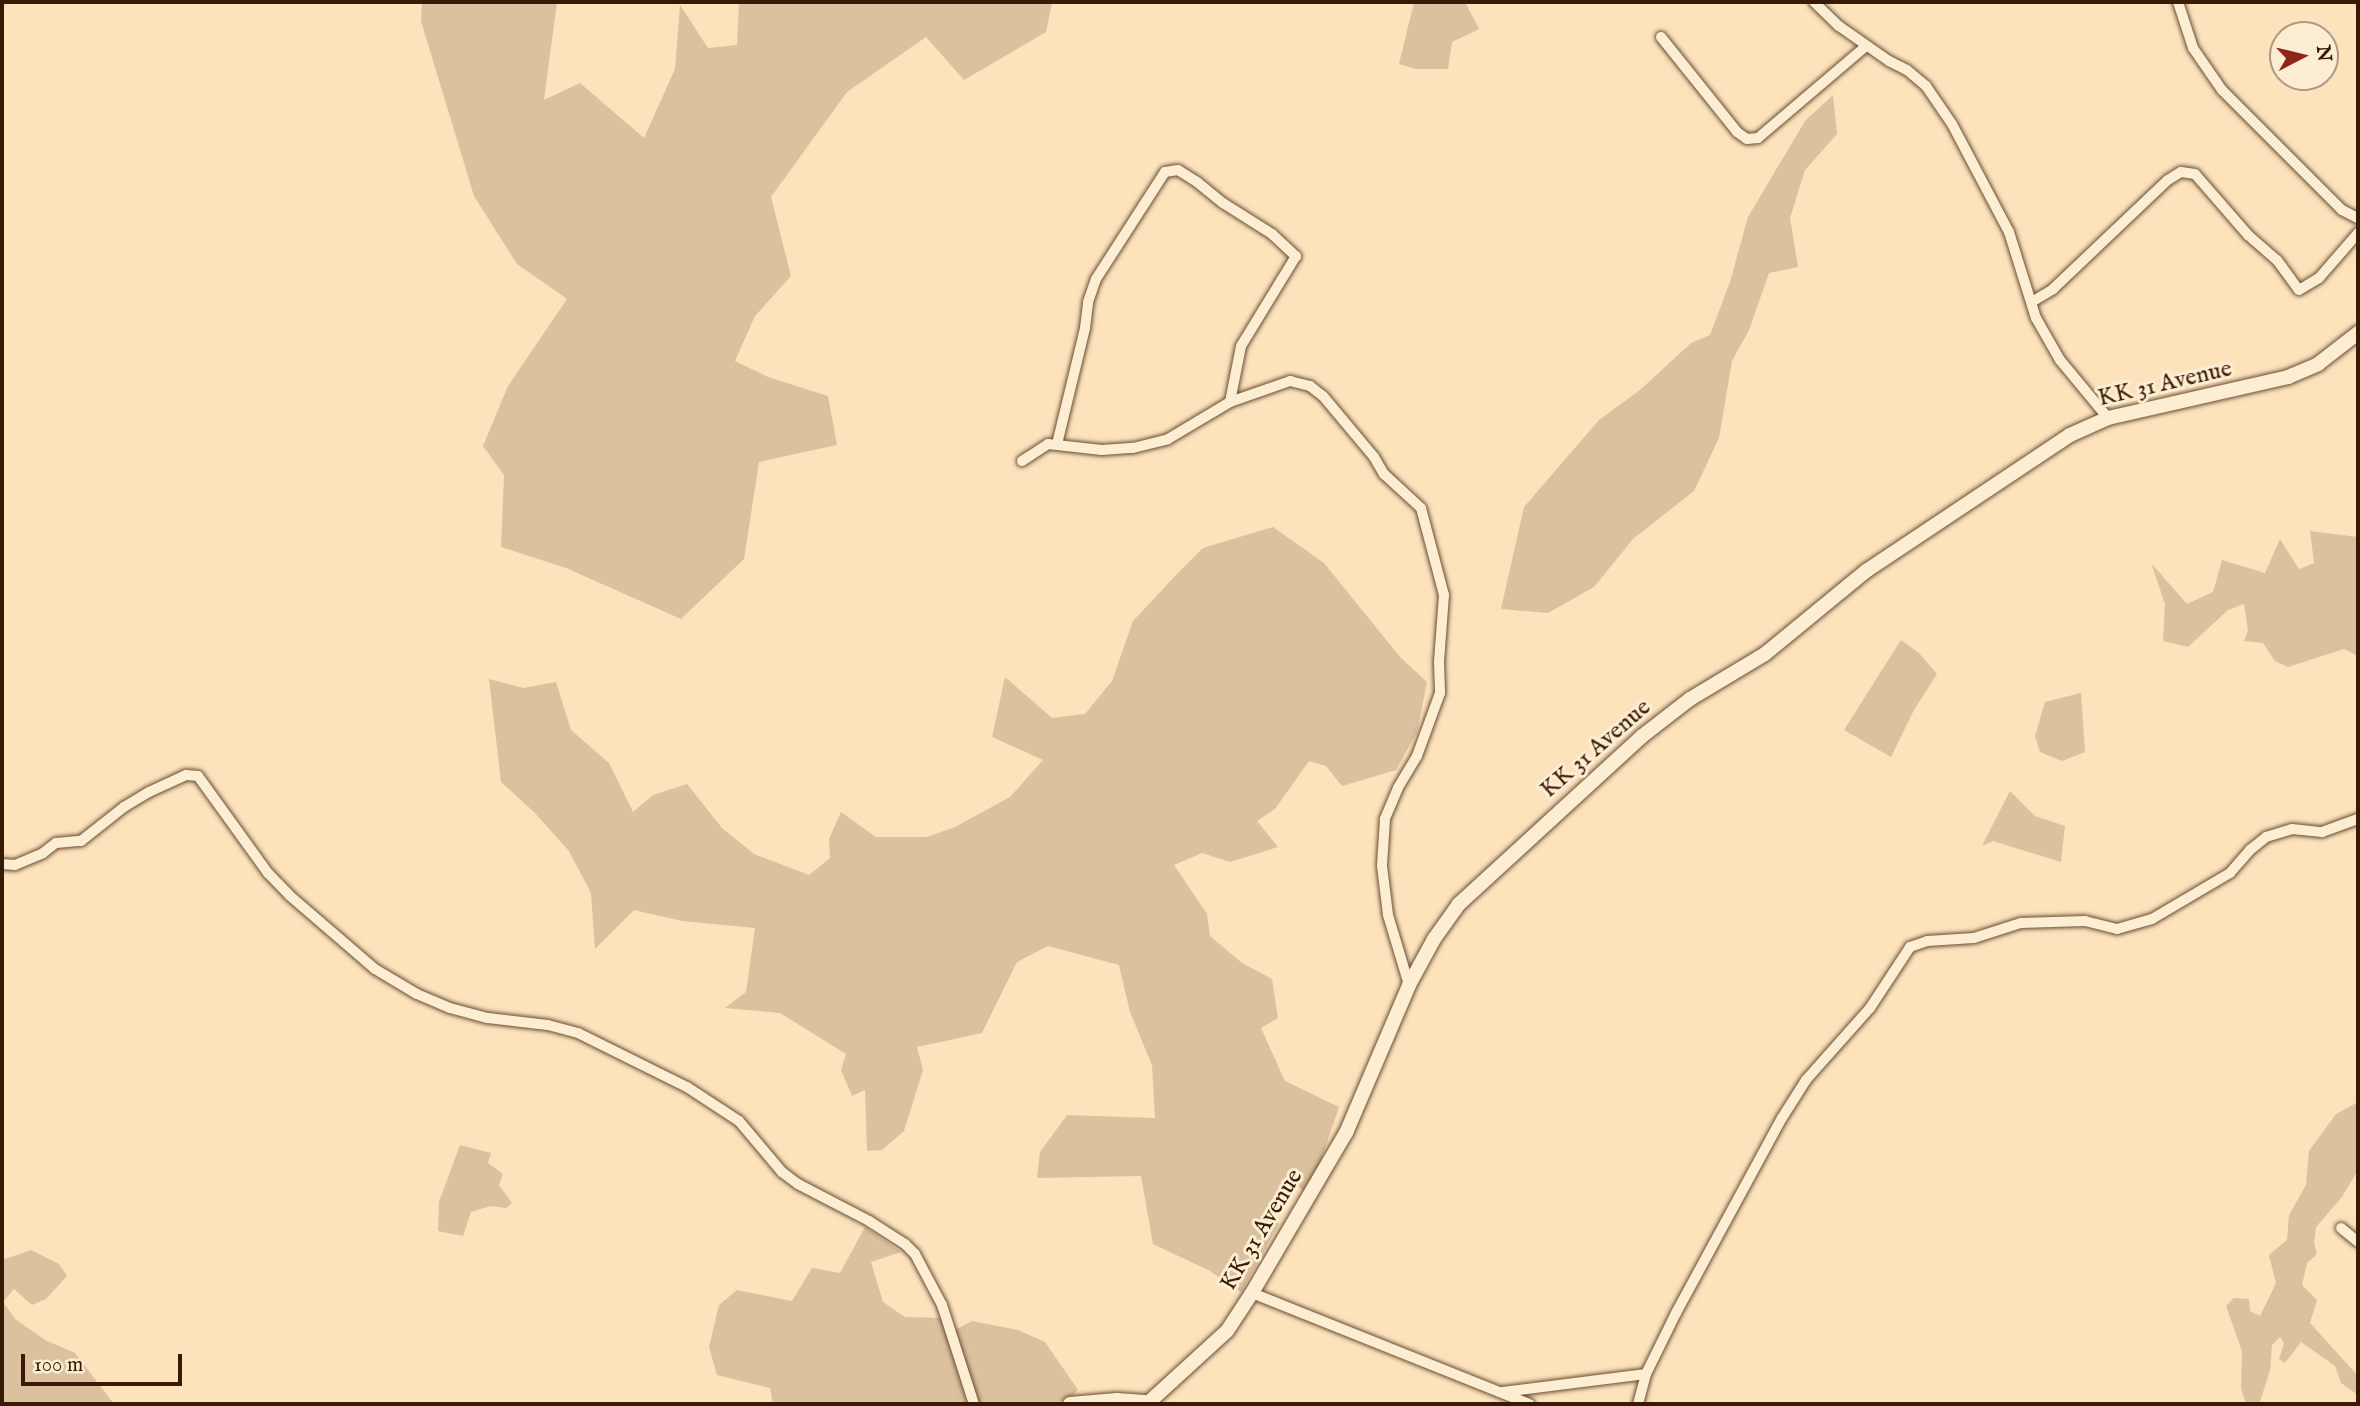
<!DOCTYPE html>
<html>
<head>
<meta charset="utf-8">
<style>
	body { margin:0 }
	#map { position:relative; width:2360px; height:1406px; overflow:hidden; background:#fce3bc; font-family:"IM FELL English",serif }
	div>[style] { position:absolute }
	.green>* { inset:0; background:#dbc19d }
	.roads { filter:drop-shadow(0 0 2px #6a4c33) drop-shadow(0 0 2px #6a4c33) }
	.street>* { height:10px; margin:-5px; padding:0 5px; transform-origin:5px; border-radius:5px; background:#fdedd3 }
	.secondary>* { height:14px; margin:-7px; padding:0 7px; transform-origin:7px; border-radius:7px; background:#fdedd3 }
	span { translate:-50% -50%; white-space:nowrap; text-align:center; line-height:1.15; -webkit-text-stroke:6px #fdedd3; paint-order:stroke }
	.street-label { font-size:24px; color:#391a05 }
	.frame { position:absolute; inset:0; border:4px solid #391a05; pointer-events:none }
	.north { position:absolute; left:2269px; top:21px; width:70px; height:70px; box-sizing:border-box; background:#fdedd3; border:2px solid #af9981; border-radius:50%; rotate:83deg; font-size:19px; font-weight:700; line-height:28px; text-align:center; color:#391a05 }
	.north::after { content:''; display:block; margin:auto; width:24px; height:32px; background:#8f2418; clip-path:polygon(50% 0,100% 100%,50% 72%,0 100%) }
	.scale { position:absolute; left:21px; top:1354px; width:161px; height:32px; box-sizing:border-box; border:4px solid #391a05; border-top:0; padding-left:9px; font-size:21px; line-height:24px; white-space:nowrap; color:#391a05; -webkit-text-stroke:5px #fdedd3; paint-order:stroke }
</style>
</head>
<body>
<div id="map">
	<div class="green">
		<div style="clip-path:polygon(422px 2px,557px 2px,544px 100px,580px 83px,644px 138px,675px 69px,680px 5px,708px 48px,737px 45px,739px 2px,1052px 2px,1046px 32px,964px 80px,926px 37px,847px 92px,771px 197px,791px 276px,755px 316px,735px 361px,768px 377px,828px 396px,837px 445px,759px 462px,744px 559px,681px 619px,566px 568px,501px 547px,504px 475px,483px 446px,508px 386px,567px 299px,517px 264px,474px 196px,421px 21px)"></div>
		<div style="clip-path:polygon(1414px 2px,1465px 2px,1479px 29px,1452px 42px,1448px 69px,1416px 69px,1399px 64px)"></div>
		<div style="clip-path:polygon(1833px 95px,1837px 134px,1805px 170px,1790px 218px,1798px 267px,1769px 273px,1749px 330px,1732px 361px,1719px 438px,1694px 491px,1633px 539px,1594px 587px,1548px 613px,1501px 609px,1524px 507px,1599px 420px,1640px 390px,1691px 343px,1710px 335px,1730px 282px,1748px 217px,1805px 121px)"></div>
		<div style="clip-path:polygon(1273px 527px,1324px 563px,1400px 657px,1427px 682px,1417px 732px,1396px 770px,1342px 786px,1326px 766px,1309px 761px,1275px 809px,1257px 821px,1278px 847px,1230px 862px,1202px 853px,1174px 865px,1207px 914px,1210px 936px,1242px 963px,1272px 979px,1278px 1018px,1261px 1028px,1285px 1081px,1339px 1107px,1309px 1195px,1294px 1183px,1273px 1219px,1279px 1224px,1241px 1292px,1210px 1271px,1153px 1244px,1141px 1176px,1037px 1178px,1040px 1152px,1067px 1115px,1155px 1118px,1152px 1065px,1130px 1012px,1119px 965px,1048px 946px,1017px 962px,982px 1033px,917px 1047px,923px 1070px,904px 1131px,882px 1150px,867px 1151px,865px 1090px,852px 1096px,841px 1070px,846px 1054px,780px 1013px,725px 1008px,746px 992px,755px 928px,682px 921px,634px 910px,595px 949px,591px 893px,569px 851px,534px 812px,501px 782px,489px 679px,523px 688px,556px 682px,571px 730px,609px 763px,633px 812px,653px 795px,687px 784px,722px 828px,754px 854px,809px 875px,830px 858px,829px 839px,841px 812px,876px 837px,927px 837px,955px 827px,1010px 797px,1043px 760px,992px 737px,1005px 677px,1052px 718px,1085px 714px,1112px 681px,1133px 621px,1176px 575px,1203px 548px)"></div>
		<div style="clip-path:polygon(2310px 531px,2358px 537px,2358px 656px,2344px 649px,2288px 667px,2275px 661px,2263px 643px,2244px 641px,2248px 630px,2244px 604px,2228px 610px,2188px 647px,2163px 641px,2165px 604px,2151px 563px,2187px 604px,2213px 592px,2222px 560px,2265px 573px,2280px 539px,2299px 569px,2314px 563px)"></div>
		<div style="clip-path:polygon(1901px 640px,1919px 653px,1937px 674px,1914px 710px,1891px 757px,1844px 730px)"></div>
		<div style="clip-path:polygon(2081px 693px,2085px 752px,2062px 761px,2040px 752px,2035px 736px,2045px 702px)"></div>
		<div style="clip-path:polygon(2010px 791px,2035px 816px,2065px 826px,2061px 862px,1993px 841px,1982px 846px)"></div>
		<div style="clip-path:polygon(2358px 1102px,2358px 1170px,2342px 1197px,2316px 1227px,2314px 1243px,2317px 1254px,2307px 1263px,2302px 1285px,2317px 1300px,2310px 1323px,2358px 1376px,2358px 1395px,2341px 1383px,2335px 1366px,2301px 1342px,2285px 1363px,2279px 1359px,2284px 1343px,2280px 1337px,2272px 1345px,2270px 1370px,2260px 1402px,2246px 1404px,2241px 1388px,2242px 1351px,2226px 1306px,2234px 1298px,2249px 1299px,2250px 1311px,2260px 1316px,2276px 1283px,2269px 1255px,2287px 1240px,2289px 1215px,2306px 1185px,2309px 1151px,2336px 1114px)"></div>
		<div style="clip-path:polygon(460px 1145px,491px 1153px,488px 1163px,503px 1174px,499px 1185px,512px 1203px,506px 1208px,490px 1206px,471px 1212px,463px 1236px,438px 1231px,439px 1202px)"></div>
		<div style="clip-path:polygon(865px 1227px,901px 1252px,871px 1262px,883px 1302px,905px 1317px,945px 1318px,967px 1404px,773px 1404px,770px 1388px,717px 1375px,709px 1347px,719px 1305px,737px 1290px,792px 1301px,812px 1268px,840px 1273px)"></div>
		<div style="clip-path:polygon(31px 1250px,59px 1264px,67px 1276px,46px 1299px,32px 1305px,14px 1289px,3px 1302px,15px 1319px,45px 1340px,75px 1353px,114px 1404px,2px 1404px,2px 1260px)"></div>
		<div style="clip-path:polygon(972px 1321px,1018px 1330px,1045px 1342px,1078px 1390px,1072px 1397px,1052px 1404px,977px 1404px,955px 1330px)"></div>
	</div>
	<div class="roads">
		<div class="street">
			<div style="left:1814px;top:2px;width:35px;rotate:44deg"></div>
			<div style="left:1839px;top:26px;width:61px;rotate:35deg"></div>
			<div style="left:1889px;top:61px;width:20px;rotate:27deg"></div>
			<div style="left:1907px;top:70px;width:25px;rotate:40deg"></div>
			<div style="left:1926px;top:86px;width:46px;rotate:55.6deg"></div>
			<div style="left:1952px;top:124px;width:122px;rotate:62.2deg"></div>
			<div style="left:2009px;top:232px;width:90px;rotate:72.6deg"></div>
			<div style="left:2036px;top:318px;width:48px;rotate:60.3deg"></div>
			<div style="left:2060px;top:360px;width:75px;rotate:50.4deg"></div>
			<div style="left:2178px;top:2px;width:48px;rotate:71.9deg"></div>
			<div style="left:2193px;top:48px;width:51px;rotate:55.4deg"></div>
			<div style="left:2222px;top:90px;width:170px;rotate:45deg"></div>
			<div style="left:2342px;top:210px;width:18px;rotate:27deg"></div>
			<div style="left:1661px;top:37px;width:122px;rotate:51.3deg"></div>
			<div style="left:1737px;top:132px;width:12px;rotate:35deg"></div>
			<div style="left:1747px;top:139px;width:11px;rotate:-5deg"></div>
			<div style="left:1758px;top:138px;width:142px;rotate:-40.4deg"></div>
			<div style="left:2035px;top:300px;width:21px;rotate:-31deg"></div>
			<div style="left:2053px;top:289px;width:158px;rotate:-43.5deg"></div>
			<div style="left:2168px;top:180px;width:15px;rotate:-32deg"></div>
			<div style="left:2181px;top:172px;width:14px;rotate:8deg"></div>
			<div style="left:2195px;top:174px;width:81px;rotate:49deg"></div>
			<div style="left:2248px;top:235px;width:38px;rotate:41deg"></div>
			<div style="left:2277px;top:260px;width:37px;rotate:54deg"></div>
			<div style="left:2299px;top:290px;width:23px;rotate:-31deg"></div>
			<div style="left:2319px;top:278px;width:60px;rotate:-49.1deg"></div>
			<div style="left:1057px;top:444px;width:119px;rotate:-76.4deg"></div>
			<div style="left:1085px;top:328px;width:26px;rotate:-83deg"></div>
			<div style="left:1088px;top:302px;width:24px;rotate:-71deg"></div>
			<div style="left:1096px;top:279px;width:127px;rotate:-57.2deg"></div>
			<div style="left:1165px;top:172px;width:13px;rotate:-9deg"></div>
			<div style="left:1178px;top:170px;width:22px;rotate:32deg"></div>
			<div style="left:1197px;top:182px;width:33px;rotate:39deg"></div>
			<div style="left:1223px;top:203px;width:58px;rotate:32.3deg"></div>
			<div style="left:1272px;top:234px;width:33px;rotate:43deg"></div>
			<div style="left:1296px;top:256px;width:105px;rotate:121.4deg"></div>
			<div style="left:1241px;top:346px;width:57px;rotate:101.1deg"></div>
			<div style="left:1022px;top:461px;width:31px;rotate:-33deg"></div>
			<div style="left:1048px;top:444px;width:54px;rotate:6.3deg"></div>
			<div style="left:1102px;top:450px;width:31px;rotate:-4deg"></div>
			<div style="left:1133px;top:448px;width:36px;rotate:-14deg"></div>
			<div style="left:1168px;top:439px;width:72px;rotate:-30.8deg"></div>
			<div style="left:1230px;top:402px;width:64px;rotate:-19.3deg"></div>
			<div style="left:1290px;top:381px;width:21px;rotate:14deg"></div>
			<div style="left:1310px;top:386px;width:16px;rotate:38deg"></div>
			<div style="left:1323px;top:396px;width:80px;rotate:50.1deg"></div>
			<div style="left:1374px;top:457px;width:20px;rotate:60deg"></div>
			<div style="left:1384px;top:474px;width:50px;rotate:42.6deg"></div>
			<div style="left:1421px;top:508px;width:90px;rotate:75.2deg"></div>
			<div style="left:1444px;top:595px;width:67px;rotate:94.3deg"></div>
			<div style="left:1439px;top:662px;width:31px;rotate:88deg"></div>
			<div style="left:1440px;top:693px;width:67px;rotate:110.1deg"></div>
			<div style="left:1417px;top:756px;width:37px;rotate:121deg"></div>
			<div style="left:1398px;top:788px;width:34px;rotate:113deg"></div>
			<div style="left:1385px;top:819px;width:47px;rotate:93.7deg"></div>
			<div style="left:1382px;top:866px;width:49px;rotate:83deg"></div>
			<div style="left:1388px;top:915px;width:73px;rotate:73.3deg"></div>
			<div style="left:2px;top:864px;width:13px;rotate:4deg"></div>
			<div style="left:15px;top:865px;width:30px;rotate:-23deg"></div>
			<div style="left:43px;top:853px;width:16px;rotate:-38deg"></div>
			<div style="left:56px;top:843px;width:25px;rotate:-5deg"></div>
			<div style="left:81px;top:841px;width:55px;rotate:-38.3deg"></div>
			<div style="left:124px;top:807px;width:29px;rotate:-31deg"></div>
			<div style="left:149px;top:792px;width:41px;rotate:-24.7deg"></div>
			<div style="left:186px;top:775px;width:12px;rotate:5deg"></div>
			<div style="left:198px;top:776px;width:120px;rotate:54.2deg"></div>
			<div style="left:268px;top:873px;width:30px;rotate:46deg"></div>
			<div style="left:289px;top:895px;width:113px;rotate:40.7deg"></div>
			<div style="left:375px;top:969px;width:49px;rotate:30.8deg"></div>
			<div style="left:417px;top:994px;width:36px;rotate:23deg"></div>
			<div style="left:450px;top:1008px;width:39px;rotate:15deg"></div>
			<div style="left:488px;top:1018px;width:60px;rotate:6.7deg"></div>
			<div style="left:548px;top:1025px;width:31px;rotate:15deg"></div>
			<div style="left:578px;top:1033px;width:122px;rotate:26.4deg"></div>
			<div style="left:687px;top:1087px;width:62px;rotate:33.2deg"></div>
			<div style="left:739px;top:1121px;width:67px;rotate:49.9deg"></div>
			<div style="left:782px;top:1172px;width:20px;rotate:37deg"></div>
			<div style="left:798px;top:1184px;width:80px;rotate:27.5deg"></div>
			<div style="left:869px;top:1221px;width:43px;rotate:32.6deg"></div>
			<div style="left:905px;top:1244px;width:14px;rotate:45deg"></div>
			<div style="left:915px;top:1254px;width:58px;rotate:62.1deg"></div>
			<div style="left:942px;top:1305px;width:104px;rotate:72.1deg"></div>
			<div style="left:2341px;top:1228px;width:22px;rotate:39deg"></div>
			<div style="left:1252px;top:1293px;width:299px;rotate:21.8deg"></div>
			<div style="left:1503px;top:1392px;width:144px;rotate:-7.2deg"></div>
			<div style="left:1638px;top:1404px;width:31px;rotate:-75deg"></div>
			<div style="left:1646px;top:1374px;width:68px;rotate:-63.8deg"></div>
			<div style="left:1676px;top:1313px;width:222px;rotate:-61.5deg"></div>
			<div style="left:1782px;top:1118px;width:45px;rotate:-57.7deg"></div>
			<div style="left:1806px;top:1080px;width:96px;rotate:-48.4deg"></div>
			<div style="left:1870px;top:1008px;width:73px;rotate:-56.7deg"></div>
			<div style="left:1910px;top:947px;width:18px;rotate:-19deg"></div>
			<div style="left:1927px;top:941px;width:47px;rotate:-3.7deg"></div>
			<div style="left:1974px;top:938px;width:49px;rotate:-17.7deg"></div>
			<div style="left:2021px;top:923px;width:64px;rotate:-1.8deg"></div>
			<div style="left:2085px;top:921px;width:33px;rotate:14deg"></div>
			<div style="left:2117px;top:929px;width:36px;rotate:-16deg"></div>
			<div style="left:2152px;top:919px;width:91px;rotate:-30.5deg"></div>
			<div style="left:2230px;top:873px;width:30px;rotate:-49deg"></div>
			<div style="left:2250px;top:850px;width:21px;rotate:-39deg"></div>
			<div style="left:2266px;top:837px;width:27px;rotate:-17deg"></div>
			<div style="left:2292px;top:829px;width:30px;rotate:6deg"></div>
			<div style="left:2322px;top:832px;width:38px;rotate:-20deg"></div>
		</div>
		<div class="secondary">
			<div style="left:1070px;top:1404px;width:47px;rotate:-4.9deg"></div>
			<div style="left:1117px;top:1400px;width:31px;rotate:4deg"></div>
			<div style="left:1147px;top:1404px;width:108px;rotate:-42.4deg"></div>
			<div style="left:1227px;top:1331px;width:45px;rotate:-56.7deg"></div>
			<div style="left:1252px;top:1293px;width:186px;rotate:-59.6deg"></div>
			<div style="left:1346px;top:1133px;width:161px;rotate:-66.9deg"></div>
			<div style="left:1409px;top:985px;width:52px;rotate:-61.5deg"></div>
			<div style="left:1434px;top:939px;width:43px;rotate:-54.5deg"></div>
			<div style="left:1459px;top:904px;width:247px;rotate:-42.5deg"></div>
			<div style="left:1641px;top:737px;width:62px;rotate:-37.8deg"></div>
			<div style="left:1690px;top:699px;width:87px;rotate:-31deg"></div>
			<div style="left:1765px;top:654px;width:131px;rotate:-39.4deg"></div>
			<div style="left:1866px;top:571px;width:245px;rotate:-33.7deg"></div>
			<div style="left:2070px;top:435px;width:42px;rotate:-24.1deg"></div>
			<div style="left:2108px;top:418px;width:185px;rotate:-12.8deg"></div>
			<div style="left:2288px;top:377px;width:33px;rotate:-23deg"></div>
			<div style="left:2318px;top:364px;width:51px;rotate:-37.8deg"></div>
		</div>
	</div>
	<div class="street-label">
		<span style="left:2165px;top:384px;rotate:-13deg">KK 31 Avenue</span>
		<span style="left:1596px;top:749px;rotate:-41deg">KK 31 Avenue</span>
		<span style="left:1262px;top:1230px;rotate:-59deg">KK 31 Avenue</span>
	</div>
	<div class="frame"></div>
	<div class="north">N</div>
	<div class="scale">100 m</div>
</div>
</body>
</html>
